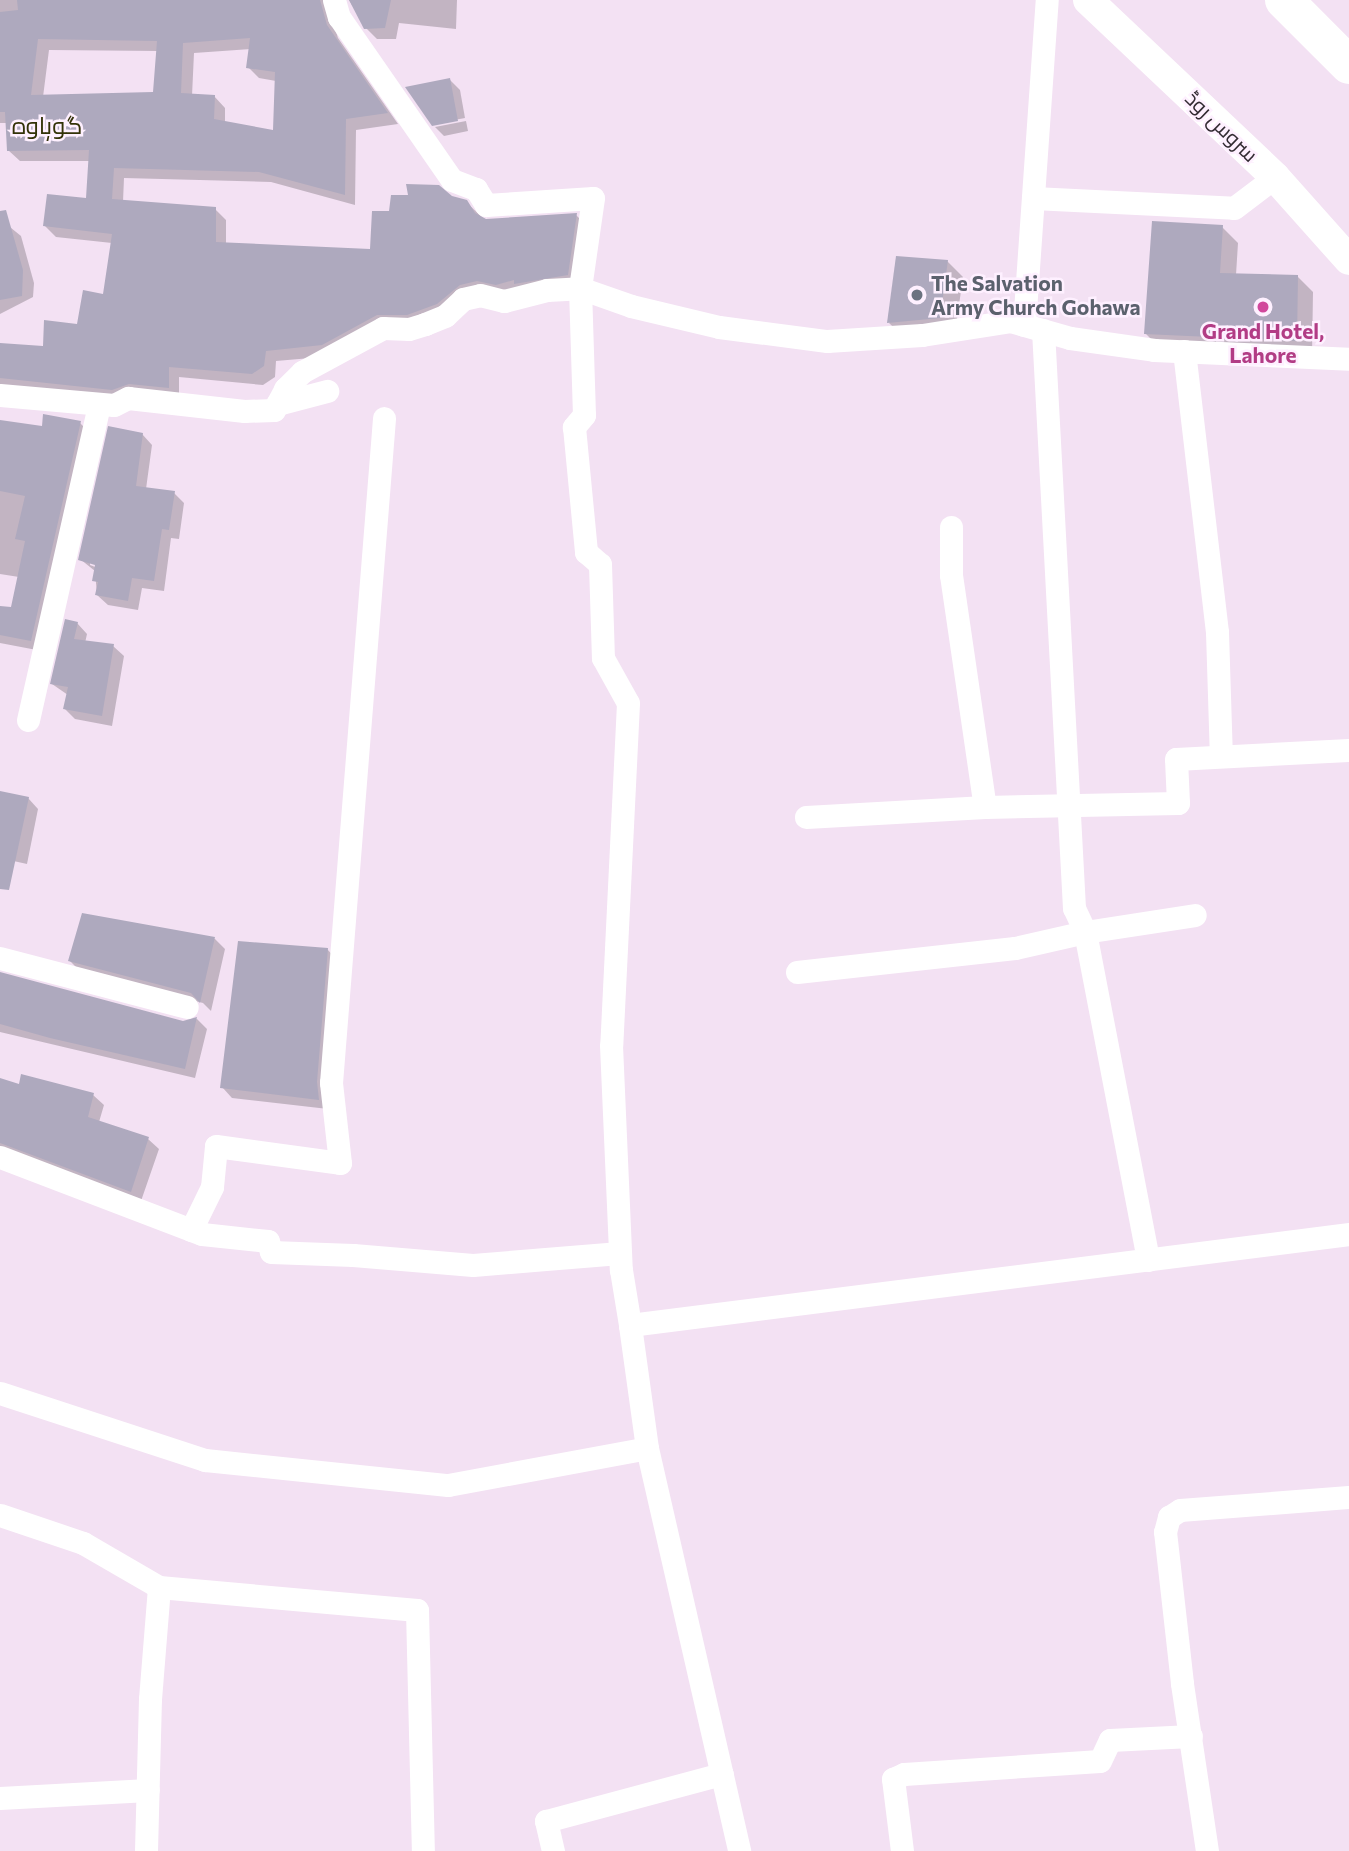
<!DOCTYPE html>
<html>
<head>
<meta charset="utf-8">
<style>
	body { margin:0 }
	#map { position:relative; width:1349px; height:1851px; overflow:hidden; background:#f3e1f3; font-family:Commissioner,Cairo,sans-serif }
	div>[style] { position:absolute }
	.shadow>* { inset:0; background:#0003 }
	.building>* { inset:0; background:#aea9be }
	.minor>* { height:23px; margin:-11.5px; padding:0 11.5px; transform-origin:11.5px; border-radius:11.5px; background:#fff }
	.tertiary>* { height:30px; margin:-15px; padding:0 15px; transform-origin:15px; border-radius:15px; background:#fff }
	.motorway>* { height:38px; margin:-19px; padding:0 19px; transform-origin:19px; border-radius:19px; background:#fff }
	.dots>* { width:19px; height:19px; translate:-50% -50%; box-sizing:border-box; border:4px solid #fef0ff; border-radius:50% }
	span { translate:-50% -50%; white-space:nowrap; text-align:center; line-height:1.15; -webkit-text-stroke:5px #fef0ff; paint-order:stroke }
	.street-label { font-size:21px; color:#322b32 }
	.worship-label { font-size:21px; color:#5b616d; font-weight:700 }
	.left { translate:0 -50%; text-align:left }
	.hotel-label { font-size:21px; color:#b23c85; font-weight:700 }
	.quarter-label { font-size:24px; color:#333308 }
</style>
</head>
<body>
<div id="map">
	<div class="shadow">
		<div style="clip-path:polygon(evenodd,0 0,337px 0,331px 16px,338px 38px,398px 124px,356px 130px,355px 205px,271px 182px,124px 178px,123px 202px,215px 209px,226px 220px,226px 245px,372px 251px,390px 213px,451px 198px,466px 202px,486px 221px,576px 215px,587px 226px,578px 285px,508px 295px,334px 356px,276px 361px,275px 377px,263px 385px,179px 377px,179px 399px,0 392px,0 345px,44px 348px,79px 326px,104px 296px,112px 243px,56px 237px,45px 226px,88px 200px,90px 161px,20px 161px,8px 150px,7px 123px,0 123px,0 0,251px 49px,248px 67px,259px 78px,276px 81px,275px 132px,225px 123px,225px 108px,214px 96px,192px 96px,194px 53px,251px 49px,0 0,49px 50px,158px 51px,154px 94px,43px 97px,49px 50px)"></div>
		<div style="clip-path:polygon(349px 0,457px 0,456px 29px,399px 23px,396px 39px,377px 39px,366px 28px)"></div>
		<div style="clip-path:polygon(450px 80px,460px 90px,465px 118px,433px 124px)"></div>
		<div style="clip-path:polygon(466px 121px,468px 131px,444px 136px,435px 127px)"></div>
		<div style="clip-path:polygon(0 219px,21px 236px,34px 283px,33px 297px,0 314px)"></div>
		<div style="clip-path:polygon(1222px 227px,1238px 243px,1236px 275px,1297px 276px,1313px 292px,1312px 356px,1162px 350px,1146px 334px)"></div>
		<div style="clip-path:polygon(947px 261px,963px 277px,955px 333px,905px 338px,889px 323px)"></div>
		<div style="clip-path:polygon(0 422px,43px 428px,80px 423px,91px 434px,42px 651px,0 643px,0 608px,11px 610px,19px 577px,0 574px)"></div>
		<div style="clip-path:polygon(evenodd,142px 434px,152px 445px,146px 489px,174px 493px,184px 503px,179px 539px,171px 538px,164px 591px,142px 588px,138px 610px,108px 605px,97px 595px,95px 571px,80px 559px,142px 434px,90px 562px,104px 566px,103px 570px,90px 565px,90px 562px)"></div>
		<div style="clip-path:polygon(77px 623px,87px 634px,85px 643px,113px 646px,124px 656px,112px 726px,75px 719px,65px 709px,68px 695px,52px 684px)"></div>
		<div style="clip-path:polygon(0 792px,28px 798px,38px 809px,27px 864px,0 858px)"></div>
		<div style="clip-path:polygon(83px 915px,215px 939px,225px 949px,211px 1011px,203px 1003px,80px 971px,70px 961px)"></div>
		<div style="clip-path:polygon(327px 949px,337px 960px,328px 1109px,232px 1098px,222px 1087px)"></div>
		<div style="clip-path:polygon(0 975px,183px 1022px,197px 1019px,207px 1029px,195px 1078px,0 1032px)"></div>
		<div style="clip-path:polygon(0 1080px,20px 1086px,93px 1095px,104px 1105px,99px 1122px,148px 1139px,159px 1149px,141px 1201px,0 1158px)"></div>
	</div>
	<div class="building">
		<div style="clip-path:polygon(evenodd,17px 0,320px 0,327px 25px,388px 113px,346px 119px,345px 195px,259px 172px,114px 168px,112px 199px,216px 207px,216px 242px,370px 249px,372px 211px,389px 211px,391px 195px,408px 195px,406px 184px,439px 185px,452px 196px,467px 200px,475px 213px,486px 219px,577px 213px,568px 275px,514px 284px,514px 280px,496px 285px,477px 281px,460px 285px,437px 304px,407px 315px,377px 315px,322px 345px,266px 351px,264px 366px,252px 374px,169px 367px,169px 388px,129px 384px,112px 390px,0 378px,0 343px,43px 346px,44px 320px,77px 324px,83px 290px,103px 294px,112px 234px,43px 226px,47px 194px,86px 198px,89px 150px,7px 151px,5px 112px,0 112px,0 12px,18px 10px,17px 0,250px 38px,246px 68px,275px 72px,273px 130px,214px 119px,215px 95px,181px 93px,183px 43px,250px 38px,17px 0,38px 39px,157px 41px,153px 92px,31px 95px,38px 39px)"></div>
		<div style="clip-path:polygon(349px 0,391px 0,385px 28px,364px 29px)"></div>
		<div style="clip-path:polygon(450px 78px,458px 121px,432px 126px,405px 87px)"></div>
		<div style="clip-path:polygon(6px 210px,23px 270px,22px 296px,0 300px,0 211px)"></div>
		<div style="clip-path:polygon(1152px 221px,1223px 225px,1220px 273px,1298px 275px,1297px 341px,1144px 334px)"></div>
		<div style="clip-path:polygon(896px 256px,948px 260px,940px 318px,887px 323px)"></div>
		<div style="clip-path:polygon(43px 414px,81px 421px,31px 641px,0 635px,0 606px,11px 607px,25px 541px,15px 539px,25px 496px,0 491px,0 420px,42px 426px)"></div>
		<div style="clip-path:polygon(108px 426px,143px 433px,136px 486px,175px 491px,169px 530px,162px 529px,154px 581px,132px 578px,128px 601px,95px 595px,98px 582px,92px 581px,95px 565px,78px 560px)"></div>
		<div style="clip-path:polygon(65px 619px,78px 622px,74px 639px,114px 644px,102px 716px,63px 709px,68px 687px,50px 684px)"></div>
		<div style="clip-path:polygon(0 791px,29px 797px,9px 890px,0 889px)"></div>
		<div style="clip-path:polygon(82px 913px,215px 937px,200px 1003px,191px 993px,68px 961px)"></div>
		<div style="clip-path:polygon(238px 941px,328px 948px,317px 1082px,319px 1100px,220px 1088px)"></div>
		<div style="clip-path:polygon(0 972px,183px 1021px,197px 1017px,185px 1069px,50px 1038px,0 1024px)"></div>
		<div style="clip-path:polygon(21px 1074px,94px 1093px,88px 1117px,149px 1137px,131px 1192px,0 1143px,0 1078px,19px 1084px)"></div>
	</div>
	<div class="minor">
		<div style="left:334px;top:0;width:18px;rotate:74deg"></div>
		<div style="left:339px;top:17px;width:198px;rotate:55.3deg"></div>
		<div style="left:452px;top:180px;width:26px;rotate:21deg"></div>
		<div style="left:476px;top:189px;width:19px;rotate:58deg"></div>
		<div style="left:486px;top:205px;width:107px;rotate:-3.7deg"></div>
		<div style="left:593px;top:198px;width:91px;rotate:98.2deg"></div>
		<div style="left:580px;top:288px;width:127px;rotate:88.2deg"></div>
		<div style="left:584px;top:415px;width:16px;rotate:130deg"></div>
		<div style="left:574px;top:427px;width:126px;rotate:84.5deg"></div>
		<div style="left:586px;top:552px;width:18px;rotate:41deg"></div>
		<div style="left:600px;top:564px;width:94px;rotate:88.2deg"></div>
		<div style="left:603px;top:658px;width:51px;rotate:60.9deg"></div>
		<div style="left:628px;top:703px;width:342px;rotate:92.8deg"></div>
		<div style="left:611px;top:1045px;width:225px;rotate:87.5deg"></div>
		<div style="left:621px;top:1270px;width:56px;rotate:80.7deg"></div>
		<div style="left:630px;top:1325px;width:725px;rotate:-7.21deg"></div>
		<div style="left:1033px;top:198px;width:201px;rotate:2.8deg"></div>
		<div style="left:1234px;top:208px;width:51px;rotate:-37.1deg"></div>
		<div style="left:1024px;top:325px;width:326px;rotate:-86deg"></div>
		<div style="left:1043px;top:330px;width:579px;rotate:86.93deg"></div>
		<div style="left:1074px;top:908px;width:26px;rotate:65deg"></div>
		<div style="left:1085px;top:932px;width:334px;rotate:79.1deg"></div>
		<div style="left:1184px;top:351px;width:283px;rotate:83.3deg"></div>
		<div style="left:1217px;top:632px;width:124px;rotate:88.2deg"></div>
		<div style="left:0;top:395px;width:114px;rotate:5deg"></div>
		<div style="left:114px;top:405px;width:16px;rotate:-27deg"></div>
		<div style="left:128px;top:398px;width:117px;rotate:6.4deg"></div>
		<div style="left:244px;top:411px;width:30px;rotate:-2deg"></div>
		<div style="left:274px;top:410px;width:24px;rotate:-62deg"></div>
		<div style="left:285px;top:389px;width:24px;rotate:-45deg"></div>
		<div style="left:302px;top:372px;width:92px;rotate:-28.5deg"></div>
		<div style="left:383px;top:328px;width:26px;rotate:2deg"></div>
		<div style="left:409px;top:329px;width:17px;rotate:-17deg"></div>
		<div style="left:425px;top:324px;width:22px;rotate:-22deg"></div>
		<div style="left:445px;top:316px;width:25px;rotate:-43deg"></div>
		<div style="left:463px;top:299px;width:17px;rotate:-13deg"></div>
		<div style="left:480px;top:295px;width:25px;rotate:14deg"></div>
		<div style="left:504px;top:301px;width:44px;rotate:-14.3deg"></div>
		<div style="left:547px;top:290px;width:33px;rotate:-3deg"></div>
		<div style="left:580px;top:288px;width:54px;rotate:19.4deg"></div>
		<div style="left:631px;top:306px;width:90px;rotate:13.4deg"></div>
		<div style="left:719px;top:327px;width:109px;rotate:7.4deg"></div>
		<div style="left:827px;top:341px;width:95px;rotate:-3.6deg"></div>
		<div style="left:922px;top:335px;width:89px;rotate:-9deg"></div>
		<div style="left:1010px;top:321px;width:62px;rotate:15.8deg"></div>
		<div style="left:1070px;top:338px;width:85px;rotate:8.1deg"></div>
		<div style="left:1154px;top:350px;width:195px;rotate:2.6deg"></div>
		<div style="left:277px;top:404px;width:52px;rotate:-14.6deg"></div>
		<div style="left:951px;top:527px;width:48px;rotate:90deg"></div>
		<div style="left:951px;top:575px;width:234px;rotate:81.7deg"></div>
		<div style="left:28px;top:720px;width:324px;rotate:-77.3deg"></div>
		<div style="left:806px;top:817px;width:179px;rotate:-3.2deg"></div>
		<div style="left:985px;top:807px;width:193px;rotate:-1.2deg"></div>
		<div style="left:1178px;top:803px;width:44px;rotate:-92.6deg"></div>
		<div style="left:1176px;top:759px;width:173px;rotate:-3deg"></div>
		<div style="left:0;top:958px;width:193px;rotate:14.7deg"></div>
		<div style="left:797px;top:972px;width:219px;rotate:-6.3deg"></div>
		<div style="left:1015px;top:948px;width:72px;rotate:-12.9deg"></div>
		<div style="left:1085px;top:932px;width:111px;rotate:-8.8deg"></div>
		<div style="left:0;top:1157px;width:216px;rotate:20.9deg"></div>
		<div style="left:202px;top:1234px;width:66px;rotate:6.1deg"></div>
		<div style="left:268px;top:1241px;width:11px;rotate:75deg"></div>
		<div style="left:271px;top:1252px;width:82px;rotate:2.1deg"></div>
		<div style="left:353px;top:1255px;width:120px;rotate:4.8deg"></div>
		<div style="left:473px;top:1265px;width:147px;rotate:-4.7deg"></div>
		<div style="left:191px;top:1230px;width:48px;rotate:-64deg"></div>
		<div style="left:212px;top:1187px;width:41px;rotate:-84.4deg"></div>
		<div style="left:216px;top:1146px;width:125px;rotate:7.8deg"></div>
		<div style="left:340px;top:1163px;width:81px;rotate:-96.4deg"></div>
		<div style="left:331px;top:1083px;width:667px;rotate:-85.44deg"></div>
		<div style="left:0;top:1393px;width:216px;rotate:18.1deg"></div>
		<div style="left:205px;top:1460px;width:244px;rotate:5.9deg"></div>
		<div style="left:448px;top:1485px;width:202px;rotate:-10.5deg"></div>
		<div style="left:647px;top:1448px;width:124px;rotate:-97.9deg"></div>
		<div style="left:647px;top:1448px;width:413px;rotate:77.1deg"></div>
		<div style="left:0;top:1515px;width:88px;rotate:18.6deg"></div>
		<div style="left:83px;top:1543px;width:88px;rotate:30.1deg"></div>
		<div style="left:159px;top:1587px;width:259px;rotate:5.1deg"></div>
		<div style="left:417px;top:1610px;width:241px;rotate:88.6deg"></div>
		<div style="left:0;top:1798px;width:148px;rotate:-3.1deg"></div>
		<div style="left:146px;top:1851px;width:152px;rotate:-88.5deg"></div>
		<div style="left:150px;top:1699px;width:112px;rotate:-85.4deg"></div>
		<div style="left:553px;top:1851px;width:31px;rotate:-103deg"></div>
		<div style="left:546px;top:1821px;width:182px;rotate:-15deg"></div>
		<div style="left:902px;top:1851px;width:73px;rotate:-97.1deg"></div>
		<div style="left:893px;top:1779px;width:12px;rotate:-24deg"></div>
		<div style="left:904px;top:1774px;width:196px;rotate:-3.8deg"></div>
		<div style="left:1100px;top:1761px;width:23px;rotate:-65deg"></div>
		<div style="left:1110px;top:1740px;width:81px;rotate:-2.8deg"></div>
		<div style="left:1207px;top:1851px;width:170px;rotate:-98.5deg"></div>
		<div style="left:1182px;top:1683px;width:152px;rotate:-96.4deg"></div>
		<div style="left:1165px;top:1532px;width:16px;rotate:-75deg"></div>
		<div style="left:1169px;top:1517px;width:13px;rotate:-32deg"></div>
		<div style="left:1180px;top:1510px;width:169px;rotate:-4.4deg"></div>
	</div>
	<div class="tertiary">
		<div style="left:1088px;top:0;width:257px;rotate:43.4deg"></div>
		<div style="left:1275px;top:177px;width:111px;rotate:48.3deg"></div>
	</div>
	<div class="motorway">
		<div style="left:1284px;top:0;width:92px;rotate:45deg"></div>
	</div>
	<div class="dots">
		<div style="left:917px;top:295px;background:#6b7280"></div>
		<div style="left:1263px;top:307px;background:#d1479c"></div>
	</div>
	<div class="street-label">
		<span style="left:1222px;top:126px;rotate:44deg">سروس روڈ</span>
	</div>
	<div class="worship-label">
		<span class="left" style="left:931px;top:295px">The Salvation<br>Army Church Gohawa</span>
	</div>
	<div class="hotel-label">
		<span style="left:1263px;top:343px">Grand Hotel,<br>Lahore</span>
	</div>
	<div class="quarter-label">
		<span style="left:47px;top:125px">گوہاوہ</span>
	</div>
</div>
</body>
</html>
